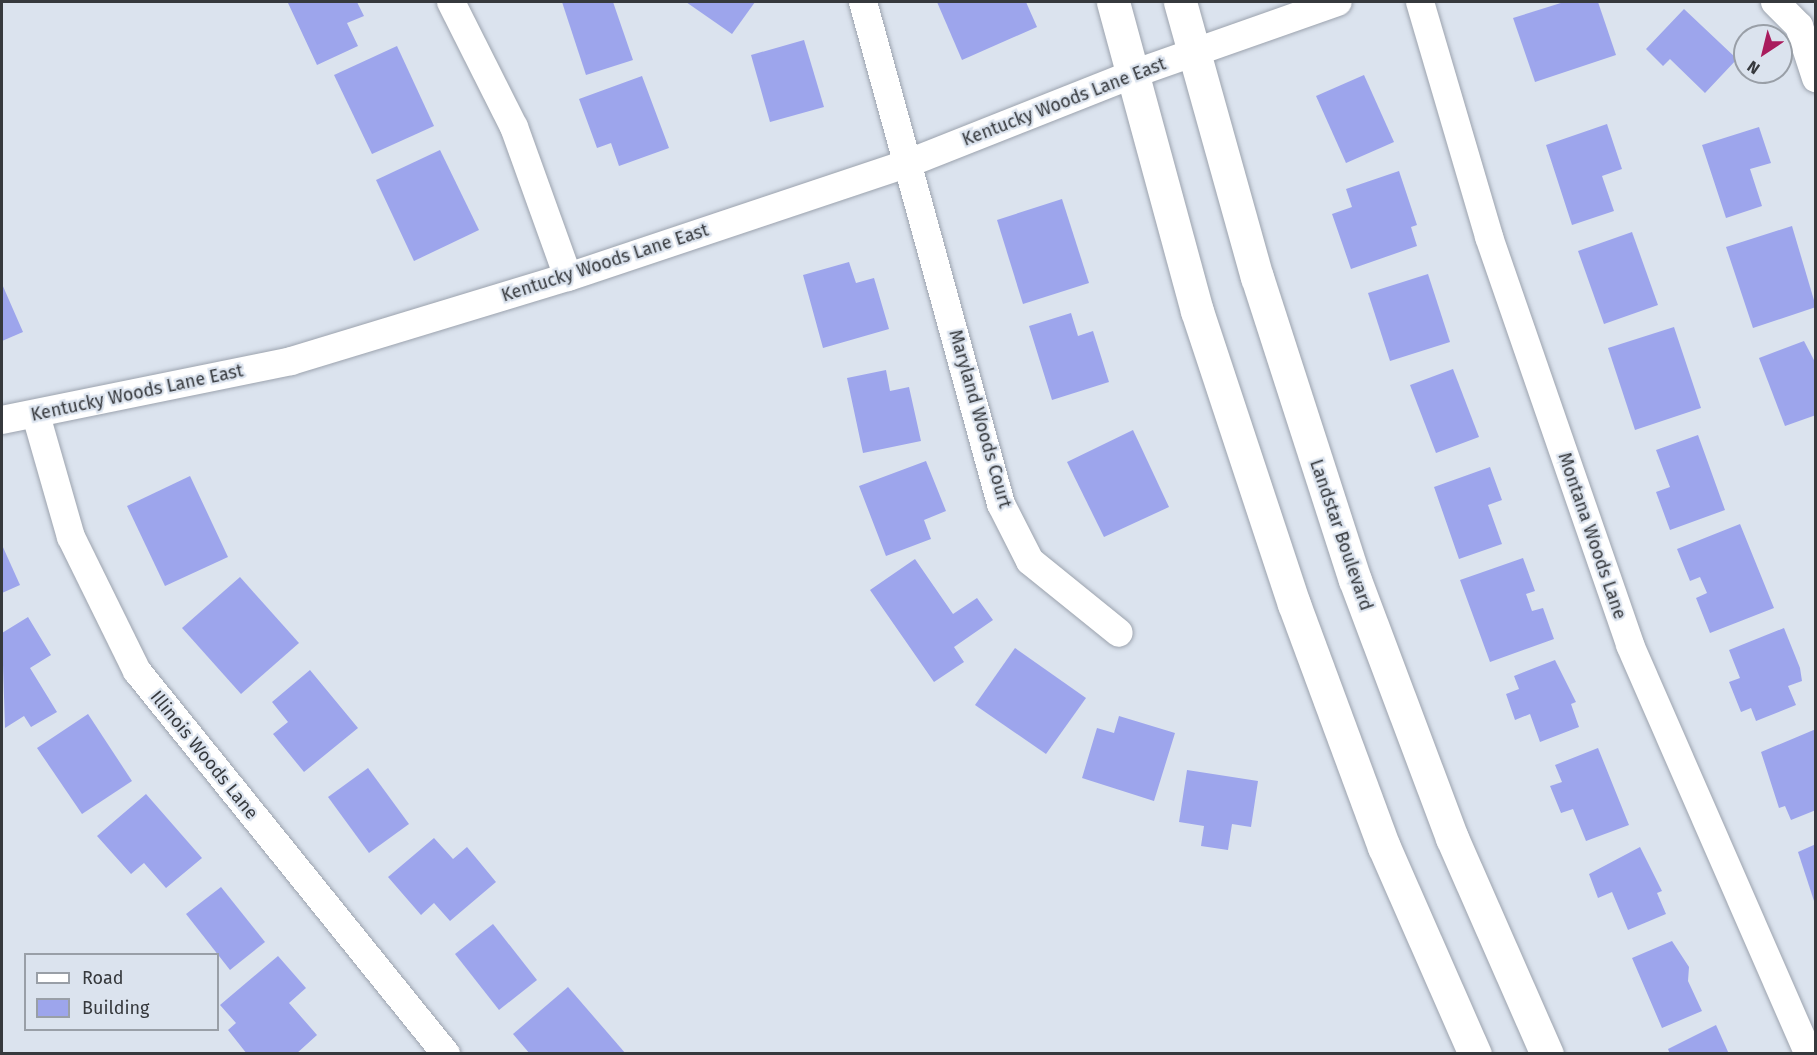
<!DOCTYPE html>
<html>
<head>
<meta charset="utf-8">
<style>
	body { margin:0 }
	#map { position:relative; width:1817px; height:1055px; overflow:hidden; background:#dbe3ee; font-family:"Fira Sans",sans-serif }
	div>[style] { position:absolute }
	.building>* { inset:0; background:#9da5ec }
	.roads { filter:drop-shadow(0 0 2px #9ca3ae) drop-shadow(0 0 2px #9ca3ae) }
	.street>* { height:28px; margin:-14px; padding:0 14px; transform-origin:14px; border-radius:14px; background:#fff }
	.secondary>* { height:33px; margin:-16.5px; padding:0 16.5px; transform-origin:16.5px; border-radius:16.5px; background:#fff }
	span { translate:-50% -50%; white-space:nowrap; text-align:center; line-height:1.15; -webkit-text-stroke:4.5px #dbe3ee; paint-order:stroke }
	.street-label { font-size:18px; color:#36393d }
	.frame { position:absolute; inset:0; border:3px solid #36393d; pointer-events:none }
	.legend { position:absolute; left:24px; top:953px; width:195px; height:78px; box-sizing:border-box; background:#dbe3ee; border:2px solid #999fa7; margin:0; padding:8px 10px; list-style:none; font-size:18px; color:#36393d }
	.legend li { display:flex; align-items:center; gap:12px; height:30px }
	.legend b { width:30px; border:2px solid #999fa7 }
	.north { position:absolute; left:1733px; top:24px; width:60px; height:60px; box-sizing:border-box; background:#dbe3ee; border:2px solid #999fa7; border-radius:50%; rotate:215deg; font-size:16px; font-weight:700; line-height:24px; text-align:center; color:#36393d }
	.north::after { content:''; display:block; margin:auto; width:21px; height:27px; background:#a91c5d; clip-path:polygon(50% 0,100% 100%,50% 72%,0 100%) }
</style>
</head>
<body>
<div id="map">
	<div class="building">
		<div style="clip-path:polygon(357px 2px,364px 16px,347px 23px,358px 46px,317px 65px,288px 3px)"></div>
		<div style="clip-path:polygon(562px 2px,613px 2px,633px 60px,586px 75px)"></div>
		<div style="clip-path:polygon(686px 2px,755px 2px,732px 34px)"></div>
		<div style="clip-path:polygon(937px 2px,1026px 2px,1037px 27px,962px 60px)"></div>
		<div style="clip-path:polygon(1564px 2px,1598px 2px,1616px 55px,1535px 82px,1513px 18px)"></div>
		<div style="clip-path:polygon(1684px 9px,1737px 59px,1705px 93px,1670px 59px,1663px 66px,1646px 49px)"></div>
		<div style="clip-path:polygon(804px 40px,824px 107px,770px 122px,751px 55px)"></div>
		<div style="clip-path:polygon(397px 46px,434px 126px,372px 154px,334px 75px)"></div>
		<div style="clip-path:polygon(1364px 75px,1394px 142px,1346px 163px,1316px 96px)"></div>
		<div style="clip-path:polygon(642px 76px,669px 148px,619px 166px,611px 143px,597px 148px,579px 99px)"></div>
		<div style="clip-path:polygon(1607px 124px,1622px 169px,1602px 176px,1614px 211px,1572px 225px,1546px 145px)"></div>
		<div style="clip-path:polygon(1759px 127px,1771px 163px,1750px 169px,1762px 206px,1726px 218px,1702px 145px)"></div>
		<div style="clip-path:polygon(440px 150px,479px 230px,414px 261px,376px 180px)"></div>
		<div style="clip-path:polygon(1399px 171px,1417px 225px,1411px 227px,1417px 246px,1351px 269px,1332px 214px,1352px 207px,1346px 189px)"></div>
		<div style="clip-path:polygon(1062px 199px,1089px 283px,1023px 304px,997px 220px)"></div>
		<div style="clip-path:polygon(1792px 226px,1816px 307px,1753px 328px,1726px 247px)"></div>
		<div style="clip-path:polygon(1632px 232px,1658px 305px,1604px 324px,1578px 251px)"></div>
		<div style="clip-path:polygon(849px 262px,856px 283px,874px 278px,889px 329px,823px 348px,803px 275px)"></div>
		<div style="clip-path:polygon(1428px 274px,1450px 342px,1390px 361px,1368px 293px)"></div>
		<div style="clip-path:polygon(2px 284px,23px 332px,2px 341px)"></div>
		<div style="clip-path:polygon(1071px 313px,1078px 336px,1093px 331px,1109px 382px,1052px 400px,1029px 326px)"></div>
		<div style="clip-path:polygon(1674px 327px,1701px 408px,1635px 430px,1608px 348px)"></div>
		<div style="clip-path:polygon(1804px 341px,1816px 364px,1816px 415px,1785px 426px,1759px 358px)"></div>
		<div style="clip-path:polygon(1453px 369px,1479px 437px,1436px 453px,1410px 385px)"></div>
		<div style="clip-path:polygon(886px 370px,890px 391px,909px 387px,921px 441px,863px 453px,847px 378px)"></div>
		<div style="clip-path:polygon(1133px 430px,1169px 507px,1104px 537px,1067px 462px)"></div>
		<div style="clip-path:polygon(1698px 435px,1725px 510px,1670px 530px,1656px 492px,1670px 487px,1656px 450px)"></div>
		<div style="clip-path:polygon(926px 461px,946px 511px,924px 520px,931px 539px,886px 556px,859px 486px)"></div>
		<div style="clip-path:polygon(1490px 467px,1502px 500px,1488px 505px,1502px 544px,1459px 559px,1434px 487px)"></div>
		<div style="clip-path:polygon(190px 476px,228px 557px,165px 586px,127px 506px)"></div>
		<div style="clip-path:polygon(1740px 524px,1774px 608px,1710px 633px,1696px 598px,1707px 593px,1700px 577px,1690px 581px,1677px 549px)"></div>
		<div style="clip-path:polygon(2px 545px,20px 585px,2px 593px)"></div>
		<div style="clip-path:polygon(1523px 558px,1535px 591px,1526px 594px,1532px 611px,1543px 608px,1554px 639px,1490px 662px,1460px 580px)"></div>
		<div style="clip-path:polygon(915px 559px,953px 614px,977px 598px,993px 620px,954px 647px,964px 662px,934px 682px,870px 590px)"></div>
		<div style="clip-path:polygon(240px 577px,299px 643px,241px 694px,182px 628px)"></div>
		<div style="clip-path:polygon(28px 617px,51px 655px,30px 668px,57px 712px,31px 727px,24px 716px,5px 728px,2px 633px)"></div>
		<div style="clip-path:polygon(1784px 628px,1800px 668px,1802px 681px,1788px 686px,1796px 705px,1756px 721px,1751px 708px,1741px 712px,1729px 682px,1740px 678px,1729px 650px)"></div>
		<div style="clip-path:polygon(1015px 648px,1086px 698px,1046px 754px,975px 705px)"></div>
		<div style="clip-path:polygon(1555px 660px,1576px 702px,1571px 704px,1579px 727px,1540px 742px,1530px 714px,1515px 720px,1506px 694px,1519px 689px,1514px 676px)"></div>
		<div style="clip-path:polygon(310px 670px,358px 728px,304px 772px,273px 734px,288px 722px,272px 702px)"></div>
		<div style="clip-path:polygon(88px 714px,132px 781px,82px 814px,37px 748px)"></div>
		<div style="clip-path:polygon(1119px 716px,1175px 733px,1154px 801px,1082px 778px,1097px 728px,1114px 733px)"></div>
		<div style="clip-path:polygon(1816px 729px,1816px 810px,1791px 820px,1785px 806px,1779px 808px,1761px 752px)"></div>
		<div style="clip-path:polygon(1598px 748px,1629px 825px,1586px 841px,1573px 809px,1561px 813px,1550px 786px,1562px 782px,1555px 765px)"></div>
		<div style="clip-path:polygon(368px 768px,409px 824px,369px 853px,328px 797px)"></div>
		<div style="clip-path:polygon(1187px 770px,1258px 781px,1251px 827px,1232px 824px,1228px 850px,1201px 846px,1204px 826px,1179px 822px)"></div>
		<div style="clip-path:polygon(146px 794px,202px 858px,166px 888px,144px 863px,131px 874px,97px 836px)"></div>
		<div style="clip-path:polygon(434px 838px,453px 859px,467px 847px,496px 882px,450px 921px,434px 903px,421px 915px,388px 877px)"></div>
		<div style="clip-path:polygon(1816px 844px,1816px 900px,1814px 901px,1798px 852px)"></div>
		<div style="clip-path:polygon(1640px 847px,1662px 891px,1657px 893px,1666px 914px,1628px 930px,1612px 892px,1598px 898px,1589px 874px)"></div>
		<div style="clip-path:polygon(221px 887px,265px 942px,230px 970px,186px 914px)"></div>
		<div style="clip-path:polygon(493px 924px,537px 980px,499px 1010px,455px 954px)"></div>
		<div style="clip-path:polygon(1672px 941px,1689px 967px,1688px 981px,1702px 1011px,1662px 1028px,1632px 958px)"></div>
		<div style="clip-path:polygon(278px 956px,306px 988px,289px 1003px,317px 1035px,296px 1054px,247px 1054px,228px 1030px,236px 1023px,220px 1005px)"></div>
		<div style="clip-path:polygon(568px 987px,626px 1054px,530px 1054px,513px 1034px)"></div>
		<div style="clip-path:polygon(1716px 1025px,1729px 1054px,1670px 1054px,1668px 1049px)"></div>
	</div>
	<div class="roads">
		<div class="street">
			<div style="left:451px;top:2px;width:140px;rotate:63.3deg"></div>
			<div style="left:514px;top:127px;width:159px;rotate:70.2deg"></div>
			<div style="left:863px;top:2px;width:521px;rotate:74.63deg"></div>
			<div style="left:1001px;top:504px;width:64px;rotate:63deg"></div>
			<div style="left:1030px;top:561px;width:114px;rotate:39deg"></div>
			<div style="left:1420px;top:2px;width:245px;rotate:73.6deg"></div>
			<div style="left:1489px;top:237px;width:432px;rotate:70.9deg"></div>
			<div style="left:1630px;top:645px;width:446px;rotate:66.4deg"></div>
			<div style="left:1775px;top:2px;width:34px;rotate:45deg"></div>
			<div style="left:1799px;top:26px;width:55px;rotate:71.9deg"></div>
			<div style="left:36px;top:415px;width:127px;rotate:74deg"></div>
			<div style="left:71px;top:537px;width:149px;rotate:63.8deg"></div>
			<div style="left:137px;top:671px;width:492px;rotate:51.1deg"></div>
			<div style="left:2px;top:420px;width:295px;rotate:-11.5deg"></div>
			<div style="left:291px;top:361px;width:289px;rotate:-16.9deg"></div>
			<div style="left:568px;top:277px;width:362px;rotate:-18.5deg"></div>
			<div style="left:911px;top:162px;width:239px;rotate:-21.6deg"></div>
			<div style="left:1133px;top:74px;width:217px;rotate:-19.4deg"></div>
		</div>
		<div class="secondary">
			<div style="left:1113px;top:2px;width:320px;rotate:74.8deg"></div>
			<div style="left:1197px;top:311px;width:309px;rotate:71.7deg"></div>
			<div style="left:1294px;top:604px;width:259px;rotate:69.7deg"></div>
			<div style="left:1384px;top:847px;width:226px;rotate:66.3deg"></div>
			<div style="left:1180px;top:2px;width:286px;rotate:74.4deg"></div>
			<div style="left:1257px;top:277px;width:318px;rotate:72.1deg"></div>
			<div style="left:1355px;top:580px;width:276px;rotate:69.4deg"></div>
			<div style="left:1452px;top:838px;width:236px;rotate:66.3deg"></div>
		</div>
	</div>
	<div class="street-label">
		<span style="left:1064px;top:102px;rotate:-21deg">Kentucky Woods Lane East</span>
		<span style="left:605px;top:263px;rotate:-18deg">Kentucky Woods Lane East</span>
		<span style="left:137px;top:393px;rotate:-12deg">Kentucky Woods Lane East</span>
		<span style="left:980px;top:419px;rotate:74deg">Maryland Woods Court</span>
		<span style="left:1341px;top:535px;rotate:71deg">Landstar Boulevard</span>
		<span style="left:1592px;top:536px;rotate:71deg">Montana Woods Lane</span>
		<span style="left:204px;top:755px;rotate:51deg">Illinois Woods Lane</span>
	</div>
	<div class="frame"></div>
	<ul class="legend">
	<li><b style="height:8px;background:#fff"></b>Road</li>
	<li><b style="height:16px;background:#9da5ec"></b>Building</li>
	</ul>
	<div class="north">N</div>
</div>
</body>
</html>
